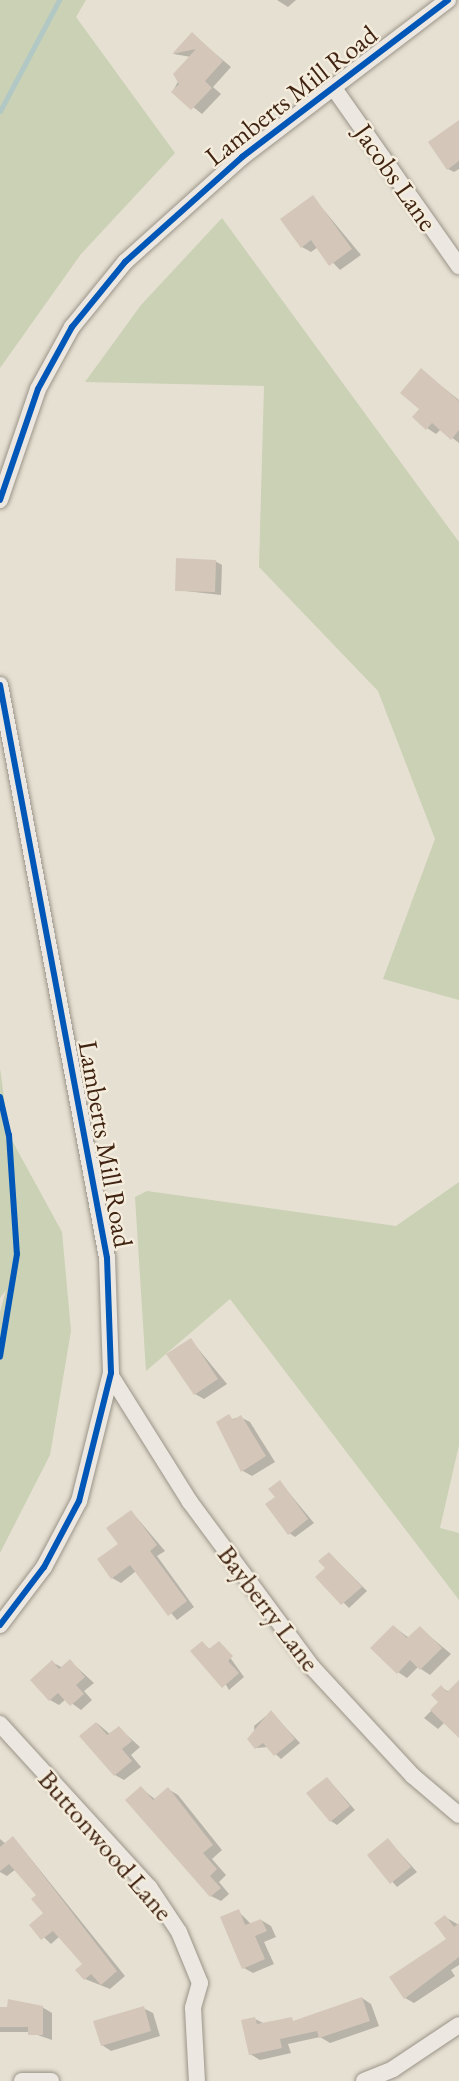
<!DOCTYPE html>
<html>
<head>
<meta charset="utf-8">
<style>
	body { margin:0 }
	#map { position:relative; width:459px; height:2081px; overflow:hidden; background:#e6e0d2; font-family:"EB Garamond",serif }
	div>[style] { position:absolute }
	.green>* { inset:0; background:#cad1b4 }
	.shadow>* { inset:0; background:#0003 }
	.stream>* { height:5px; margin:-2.5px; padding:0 2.5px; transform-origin:2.5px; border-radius:2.5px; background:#b2c8c5 }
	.building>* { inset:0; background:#d4c7ba }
	.roads { filter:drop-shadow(0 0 2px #9b9489) drop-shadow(0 0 2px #9b9489) }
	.minor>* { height:16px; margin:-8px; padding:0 8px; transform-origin:8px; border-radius:8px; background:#ece8e1 }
	.cycleway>* { height:6px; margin:-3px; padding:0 3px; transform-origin:3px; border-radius:3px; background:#0057b8 }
	span { translate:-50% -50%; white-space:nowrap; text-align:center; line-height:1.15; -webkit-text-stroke:5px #f4eddd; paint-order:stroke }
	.street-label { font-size:27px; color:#412311 }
</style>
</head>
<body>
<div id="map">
	<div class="green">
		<div style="clip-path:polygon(0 0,86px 0,76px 17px,175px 153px,81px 254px,0 368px)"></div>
		<div style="clip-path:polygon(222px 218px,459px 542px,459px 1000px,383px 979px,435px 839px,378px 691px,259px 567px,264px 386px,85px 382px,141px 305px)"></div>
		<div style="clip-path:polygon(0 1068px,9px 1135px,62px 1232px,71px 1331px,50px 1455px,0 1553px,0 1312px,6px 1290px,0 1298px)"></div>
		<div style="clip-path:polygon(459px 1182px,459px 1445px,440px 1528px,459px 1533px,459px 1600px,230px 1299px,146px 1371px,135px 1197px,147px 1191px,396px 1226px)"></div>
	</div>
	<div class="shadow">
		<div style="clip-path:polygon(277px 0,296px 0,288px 7px)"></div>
		<div style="clip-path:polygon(192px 34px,231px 67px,213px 87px,221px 94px,202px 114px,173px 91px,191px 57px,174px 54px)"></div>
		<div style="clip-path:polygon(459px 126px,459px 169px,454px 172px,448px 169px)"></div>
		<div style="clip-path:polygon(313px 197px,361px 255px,340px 270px,318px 247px,311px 252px,302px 247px)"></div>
		<div style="clip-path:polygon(421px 370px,459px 400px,459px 443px,441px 429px,436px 434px,427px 428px)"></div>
		<div style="clip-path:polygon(215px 561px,222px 565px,221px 595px,176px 590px)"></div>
		<div style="clip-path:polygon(191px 1340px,227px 1384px,204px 1399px,195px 1394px)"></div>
		<div style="clip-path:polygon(240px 1417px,250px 1422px,275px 1462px,252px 1476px,243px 1471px,218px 1423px)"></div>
		<div style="clip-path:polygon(280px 1482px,314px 1523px,295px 1537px,289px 1533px,277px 1497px)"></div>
		<div style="clip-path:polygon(131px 1511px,165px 1551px,157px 1556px,194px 1607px,177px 1620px,136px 1571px,121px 1583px,112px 1578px)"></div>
		<div style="clip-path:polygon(329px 1553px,367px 1591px,349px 1608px,318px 1577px,327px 1569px)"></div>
		<div style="clip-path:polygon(393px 1626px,409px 1638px,420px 1628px,451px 1654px,430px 1675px,418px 1667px,407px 1678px,398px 1672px)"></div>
		<div style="clip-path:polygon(219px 1642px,244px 1677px,229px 1690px,202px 1643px,211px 1650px)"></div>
		<div style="clip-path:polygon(70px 1661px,94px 1683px,84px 1691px,92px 1700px,81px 1710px,66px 1699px,59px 1705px,50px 1700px,52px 1662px,63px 1668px)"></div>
		<div style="clip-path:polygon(459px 1684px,459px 1736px,445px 1722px,438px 1729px,424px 1718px,440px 1702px,441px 1687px,449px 1692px)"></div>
		<div style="clip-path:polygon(271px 1712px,300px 1743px,281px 1759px,268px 1747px,256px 1748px,254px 1726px)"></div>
		<div style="clip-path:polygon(97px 1723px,111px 1735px,119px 1728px,140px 1747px,131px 1755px,141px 1767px,124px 1780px,115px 1775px)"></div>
		<div style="clip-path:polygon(327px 1778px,355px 1810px,337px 1825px,331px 1821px)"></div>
		<div style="clip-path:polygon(141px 1788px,156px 1800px,168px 1789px,178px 1795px,222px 1850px,212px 1859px,226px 1875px,219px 1882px,229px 1894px,221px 1901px,211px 1896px)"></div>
		<div style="clip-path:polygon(14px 1838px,125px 1976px,110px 1989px,85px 1979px,84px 1965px,60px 1936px,51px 1944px,31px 1925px,45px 1914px,38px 1895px,16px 1869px,7px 1876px,0 1872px,0 1839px,6px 1844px)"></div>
		<div style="clip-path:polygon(388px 1840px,417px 1872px,397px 1887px,369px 1855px)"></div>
		<div style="clip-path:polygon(238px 1911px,251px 1924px,261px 1920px,271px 1926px,276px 1937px,264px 1942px,274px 1964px,253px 1973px,244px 1968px)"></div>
		<div style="clip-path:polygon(445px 1917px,459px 1925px,459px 1965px,451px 1970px,455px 1976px,414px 2003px,405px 1998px,448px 1939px)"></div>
		<div style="clip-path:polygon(362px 1998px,371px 2004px,379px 2026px,330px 2043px,320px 2037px,288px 2044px,291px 2053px,260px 2060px,250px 2054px,255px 2019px,265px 2024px,297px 2021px)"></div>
		<div style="clip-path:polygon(42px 2007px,52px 2013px,52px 2040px,29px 2032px,0 2032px,0 2009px)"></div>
		<div style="clip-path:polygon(143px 2008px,153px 2013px,160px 2036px,111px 2051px,102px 2045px)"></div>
	</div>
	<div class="stream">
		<div style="left:0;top:111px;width:126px;rotate:-62deg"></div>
	</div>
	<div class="building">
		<div style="clip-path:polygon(192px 32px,223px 61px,205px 81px,212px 88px,191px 110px,171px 92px,179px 84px,173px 74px,196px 49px,172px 54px)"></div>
		<div style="clip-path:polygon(459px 120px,459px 161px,447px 170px,428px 142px)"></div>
		<div style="clip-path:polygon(313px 195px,352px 249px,329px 266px,311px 240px,301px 248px,280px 219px)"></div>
		<div style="clip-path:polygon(421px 368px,459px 401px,459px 430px,451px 440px,432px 423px,426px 430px,412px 417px,419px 409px,400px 393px)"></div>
		<div style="clip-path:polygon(176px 558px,216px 560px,215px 592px,175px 591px)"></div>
		<div style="clip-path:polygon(191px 1338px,218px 1379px,194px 1395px,166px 1354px)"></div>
		<div style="clip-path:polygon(229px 1414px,233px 1420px,241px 1415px,266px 1456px,241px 1472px,216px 1422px)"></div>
		<div style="clip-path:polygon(280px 1480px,308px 1519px,288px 1535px,265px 1504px,275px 1497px,268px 1489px)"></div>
		<div style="clip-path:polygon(131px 1510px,157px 1545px,150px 1551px,187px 1601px,168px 1616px,130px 1565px,111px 1579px,97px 1559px,118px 1544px,106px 1528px)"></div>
		<div style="clip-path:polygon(329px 1552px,362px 1587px,341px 1605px,315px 1577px,325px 1568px,318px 1561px)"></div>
		<div style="clip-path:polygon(393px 1625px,407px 1638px,420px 1626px,442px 1648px,420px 1670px,410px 1660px,397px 1674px,370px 1648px)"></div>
		<div style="clip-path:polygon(202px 1641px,209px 1649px,219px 1641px,233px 1656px,228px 1661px,239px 1673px,222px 1688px,190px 1651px)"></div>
		<div style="clip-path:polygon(70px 1659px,85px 1677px,76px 1685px,84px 1694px,70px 1706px,58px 1693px,49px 1701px,30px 1680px,52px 1660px,59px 1669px)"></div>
		<div style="clip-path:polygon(459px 1680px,459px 1738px,430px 1710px,438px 1702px,431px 1695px,441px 1685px,447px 1692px)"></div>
		<div style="clip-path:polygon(271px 1710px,295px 1739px,274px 1756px,263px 1743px,255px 1749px,247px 1739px)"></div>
		<div style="clip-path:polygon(96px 1722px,107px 1735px,119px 1726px,132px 1741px,122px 1749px,132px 1761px,114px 1776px,79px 1736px)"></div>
		<div style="clip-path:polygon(327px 1777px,350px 1806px,330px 1822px,306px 1793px)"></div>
		<div style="clip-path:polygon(141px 1786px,153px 1800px,168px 1787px,213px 1845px,203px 1853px,217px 1869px,210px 1876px,221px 1888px,210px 1897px,125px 1800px)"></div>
		<div style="clip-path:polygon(13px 1836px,117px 1971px,101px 1985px,91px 1974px,84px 1980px,75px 1970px,82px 1964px,53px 1931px,41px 1940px,29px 1925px,43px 1913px,31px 1899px,36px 1895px,9px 1864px,0 1871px,0 1847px)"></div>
		<div style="clip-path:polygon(388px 1838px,411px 1867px,390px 1884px,367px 1855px)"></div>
		<div style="clip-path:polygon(239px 1909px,245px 1925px,261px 1919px,267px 1931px,255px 1936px,265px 1959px,242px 1969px,220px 1917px)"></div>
		<div style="clip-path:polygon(445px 1915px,454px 1927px,459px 1923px,459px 1957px,404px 1999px,389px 1977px,446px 1939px,434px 1923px)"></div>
		<div style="clip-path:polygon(362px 1997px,370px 2021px,319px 2038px,317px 2031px,280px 2039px,282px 2048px,249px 2055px,241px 2020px,255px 2017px,257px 2024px,292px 2017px,293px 2021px)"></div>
		<div style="clip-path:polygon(8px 1999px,43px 2006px,43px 2035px,28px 2035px,28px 2027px,0 2027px,0 2007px,7px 2007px)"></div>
		<div style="clip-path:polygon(144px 2006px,151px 2031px,101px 2046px,93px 2021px)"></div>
	</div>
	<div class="roads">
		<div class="minor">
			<div style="left:333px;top:87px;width:219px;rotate:54.9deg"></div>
			<div style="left:0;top:500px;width:117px;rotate:-71.1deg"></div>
			<div style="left:38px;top:389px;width:71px;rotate:-61.3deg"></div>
			<div style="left:72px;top:327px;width:84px;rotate:-50.8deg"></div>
			<div style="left:125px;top:262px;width:157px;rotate:-41.9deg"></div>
			<div style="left:242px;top:157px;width:259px;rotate:-37.3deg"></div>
			<div style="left:0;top:685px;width:583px;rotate:79.42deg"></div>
			<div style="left:107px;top:1258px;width:115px;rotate:88deg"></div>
			<div style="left:111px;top:1373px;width:132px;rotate:104deg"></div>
			<div style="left:79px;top:1501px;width:75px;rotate:117.9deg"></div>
			<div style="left:44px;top:1567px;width:73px;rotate:127.2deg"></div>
			<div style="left:111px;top:1376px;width:149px;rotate:57.9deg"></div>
			<div style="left:190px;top:1502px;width:205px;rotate:53.5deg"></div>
			<div style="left:312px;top:1667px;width:149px;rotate:47.2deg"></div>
			<div style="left:413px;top:1776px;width:60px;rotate:40.3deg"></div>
			<div style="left:0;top:1724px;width:221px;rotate:47.6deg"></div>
			<div style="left:149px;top:1887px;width:54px;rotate:56.3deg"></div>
			<div style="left:179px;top:1932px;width:55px;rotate:67.6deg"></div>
			<div style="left:200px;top:1983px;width:26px;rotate:106deg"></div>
			<div style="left:193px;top:2008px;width:73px;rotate:86.9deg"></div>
			<div style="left:22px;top:2081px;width:29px"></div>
			<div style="left:364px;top:2081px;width:31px;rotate:-22deg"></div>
			<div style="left:393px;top:2069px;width:79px;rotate:-33.7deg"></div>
		</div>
	</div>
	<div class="cycleway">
		<div style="left:0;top:500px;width:117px;rotate:-71.1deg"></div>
		<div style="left:38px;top:389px;width:71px;rotate:-61.3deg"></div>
		<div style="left:72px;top:327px;width:84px;rotate:-50.8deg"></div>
		<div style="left:125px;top:262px;width:157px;rotate:-41.9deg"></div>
		<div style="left:242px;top:157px;width:259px;rotate:-37.3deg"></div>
		<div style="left:0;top:685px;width:583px;rotate:79.42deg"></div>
		<div style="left:107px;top:1258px;width:115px;rotate:88deg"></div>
		<div style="left:111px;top:1373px;width:132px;rotate:104deg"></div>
		<div style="left:79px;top:1501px;width:75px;rotate:117.9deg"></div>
		<div style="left:44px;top:1567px;width:73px;rotate:127.2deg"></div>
		<div style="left:0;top:1097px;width:39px;rotate:77deg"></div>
		<div style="left:9px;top:1135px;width:119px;rotate:86.2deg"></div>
		<div style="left:17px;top:1254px;width:104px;rotate:99.4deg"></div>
	</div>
	<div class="street-label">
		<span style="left:291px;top:95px;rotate:-38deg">Lamberts Mill Road</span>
		<span style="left:396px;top:177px;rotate:55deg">Jacobs Lane</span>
		<span style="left:106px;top:1144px;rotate:80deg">Lamberts Mill Road</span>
		<span style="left:269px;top:1608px;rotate:53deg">Bayberry Lane</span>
		<span style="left:106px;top:1845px;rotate:49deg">Buttonwood Lane</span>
	</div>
</div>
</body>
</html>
